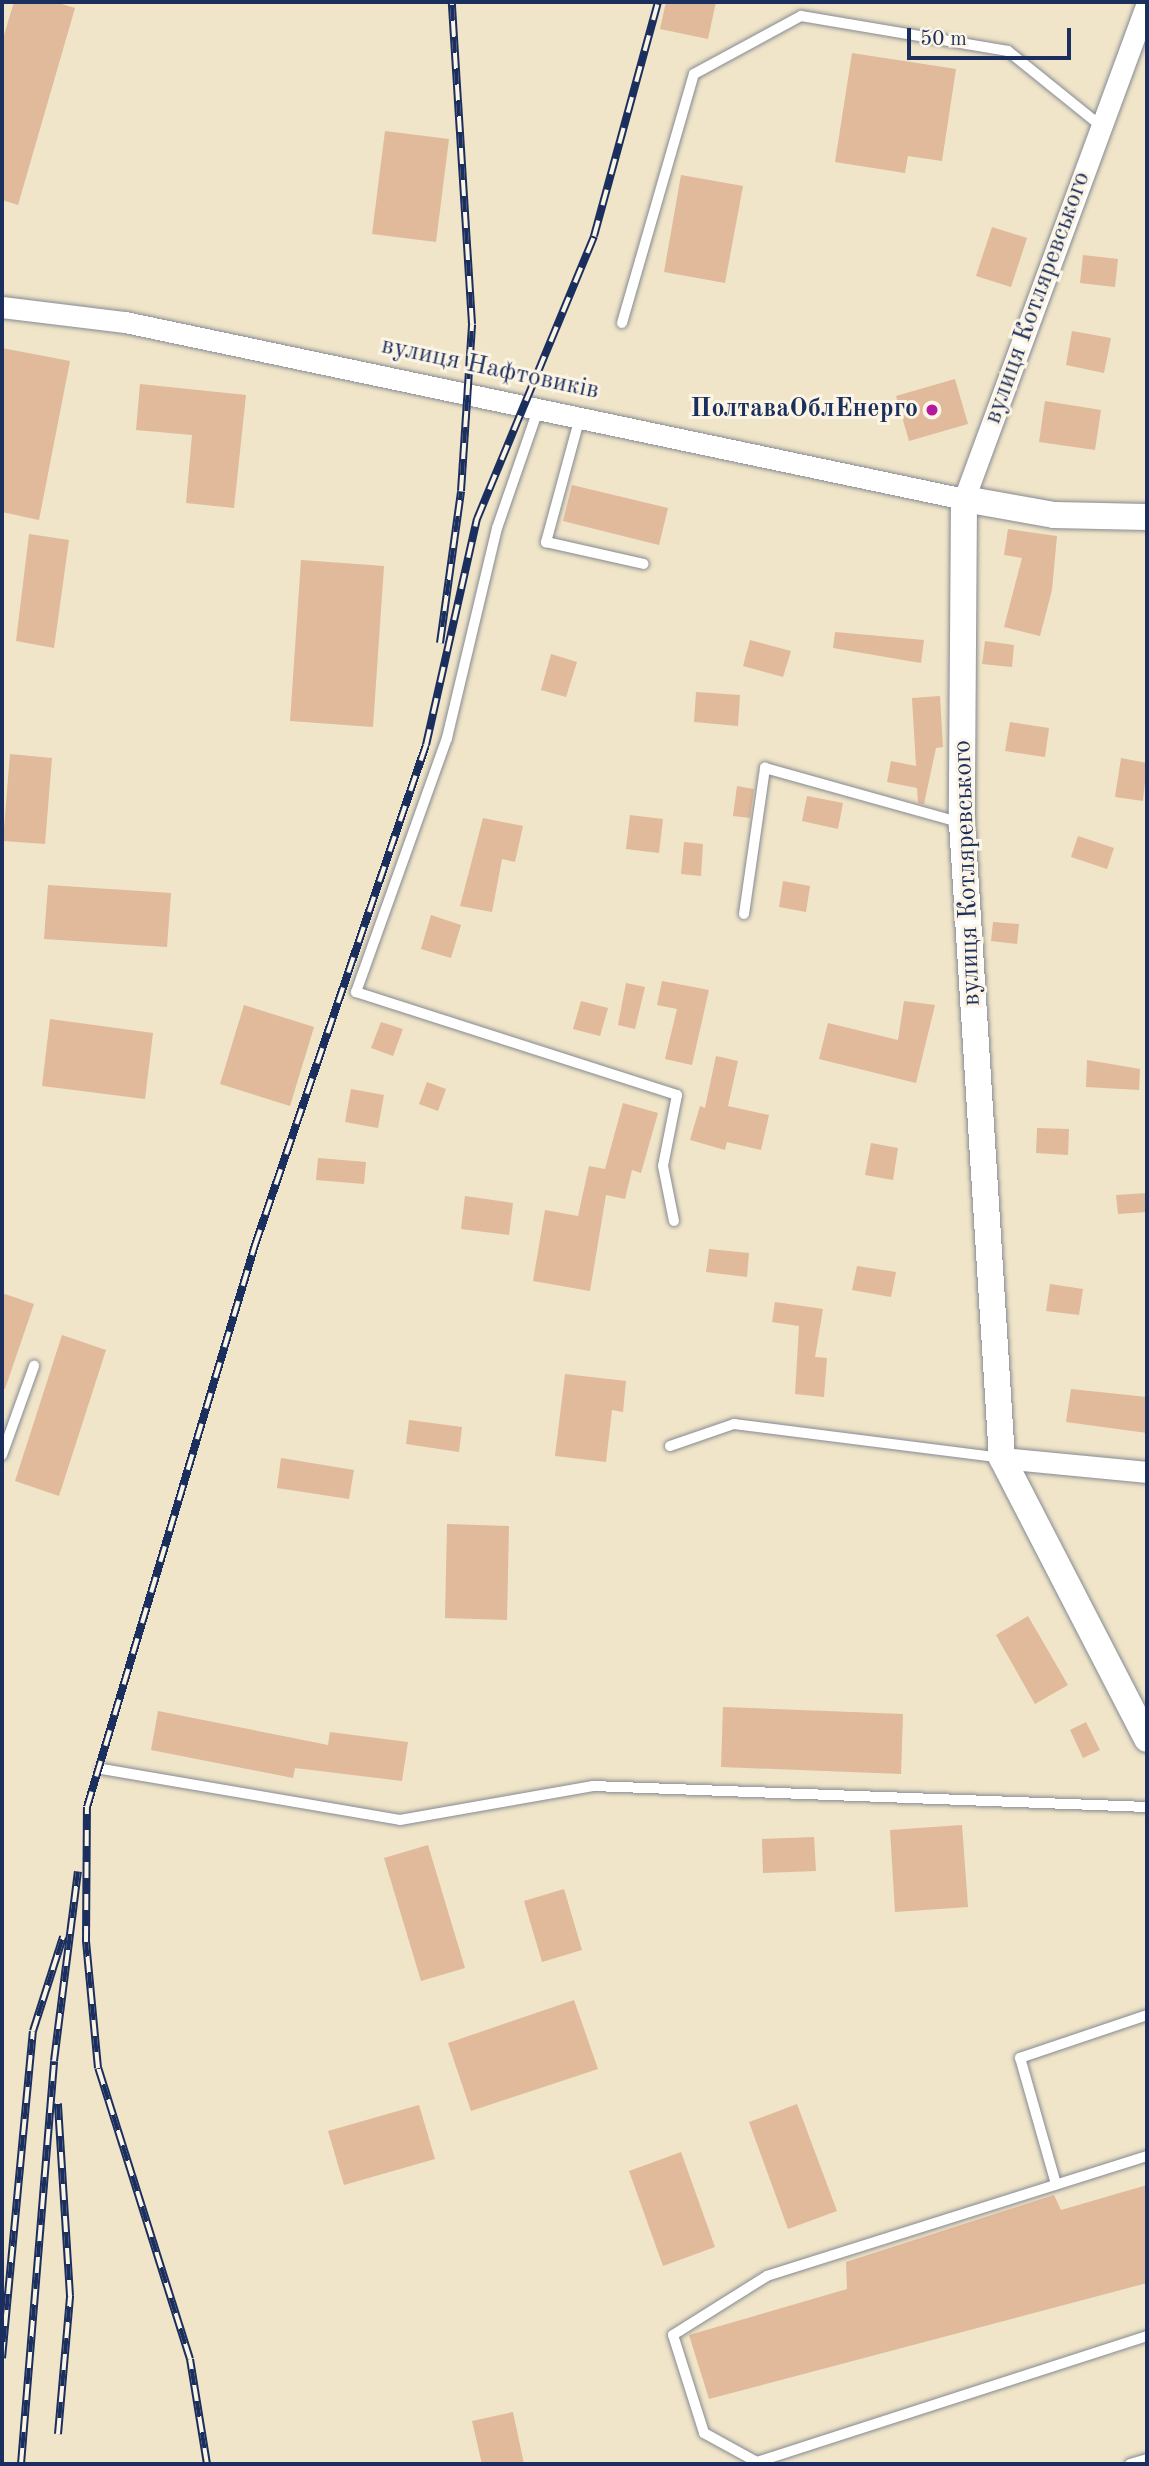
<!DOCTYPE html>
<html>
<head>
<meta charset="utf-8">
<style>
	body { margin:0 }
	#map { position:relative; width:1149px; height:2466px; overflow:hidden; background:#f0e5c8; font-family:"Old Standard TT",serif }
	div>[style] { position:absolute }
	.building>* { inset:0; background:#e0ba9a }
	.roads { filter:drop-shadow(0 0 2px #868a93) drop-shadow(0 0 2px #868a93) }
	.service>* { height:10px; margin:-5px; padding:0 5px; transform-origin:5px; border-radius:5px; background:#fff }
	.minor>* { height:21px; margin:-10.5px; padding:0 10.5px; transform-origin:10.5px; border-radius:10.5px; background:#fff }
	.tertiary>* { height:26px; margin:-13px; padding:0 13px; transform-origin:13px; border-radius:13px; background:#fff }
	.rail>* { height:8px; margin-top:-4px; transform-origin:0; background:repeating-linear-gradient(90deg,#fcf5e5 0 16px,#1b2f5e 0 32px); box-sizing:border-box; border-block:2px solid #1b2f5e }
	.dots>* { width:19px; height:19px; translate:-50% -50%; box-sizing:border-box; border:4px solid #fcf5e5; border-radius:50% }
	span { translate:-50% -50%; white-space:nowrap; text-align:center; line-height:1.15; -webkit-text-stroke:6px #fcf5e5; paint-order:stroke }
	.street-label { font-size:26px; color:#1b2f5e }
	.poi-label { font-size:26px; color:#1b2f5e; font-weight:700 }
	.right { translate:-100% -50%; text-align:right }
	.frame { position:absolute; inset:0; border:4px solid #1b2f5e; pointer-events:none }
	.scale { position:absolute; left:907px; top:28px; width:164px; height:32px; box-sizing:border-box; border:4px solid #1b2f5e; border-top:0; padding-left:9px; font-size:21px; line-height:24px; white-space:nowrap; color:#1b2f5e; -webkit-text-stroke:5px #fcf5e5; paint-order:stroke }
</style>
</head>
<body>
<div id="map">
	<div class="building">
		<div style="clip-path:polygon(14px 2px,55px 2px,75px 8px,18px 205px,2px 200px,2px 42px)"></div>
		<div style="clip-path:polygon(666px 2px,716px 2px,708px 39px,660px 29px)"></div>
		<div style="clip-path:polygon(852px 53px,956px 69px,942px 161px,908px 156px,905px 173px,835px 162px)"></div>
		<div style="clip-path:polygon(385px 131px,449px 139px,436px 242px,372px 234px)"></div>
		<div style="clip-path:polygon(681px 175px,743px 186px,725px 283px,664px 272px)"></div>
		<div style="clip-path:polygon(992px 227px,1027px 238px,1011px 287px,976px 276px)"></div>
		<div style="clip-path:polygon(1083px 255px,1118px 259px,1115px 287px,1080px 283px)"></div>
		<div style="clip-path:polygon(1072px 331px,1111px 338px,1104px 373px,1066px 365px)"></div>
		<div style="clip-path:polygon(2px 348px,70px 361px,39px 520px,2px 512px)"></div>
		<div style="clip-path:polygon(955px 379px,968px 424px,909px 441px,896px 396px)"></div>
		<div style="clip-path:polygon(140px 384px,246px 395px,234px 508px,186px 503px,192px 435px,136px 430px)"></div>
		<div style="clip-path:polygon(1045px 401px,1101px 410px,1095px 450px,1039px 442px)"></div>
		<div style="clip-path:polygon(572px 485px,668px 508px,659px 545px,563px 521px)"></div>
		<div style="clip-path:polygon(1008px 529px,1057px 536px,1052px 590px,1040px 636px,1004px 627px,1022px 558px,1004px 555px)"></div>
		<div style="clip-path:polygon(29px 534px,69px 540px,54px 648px,16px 641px)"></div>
		<div style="clip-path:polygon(301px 560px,384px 566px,373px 727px,290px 721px)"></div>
		<div style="clip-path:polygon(835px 632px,924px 640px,921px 663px,833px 648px)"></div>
		<div style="clip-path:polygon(750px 640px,791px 651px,783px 677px,743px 666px)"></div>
		<div style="clip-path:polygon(985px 641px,1014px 645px,1012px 667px,982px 664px)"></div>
		<div style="clip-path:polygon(551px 654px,577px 662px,566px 697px,541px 690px)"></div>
		<div style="clip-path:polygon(696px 692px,740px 695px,738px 726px,694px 722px)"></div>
		<div style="clip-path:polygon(940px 696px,943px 747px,936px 748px,924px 804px,918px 803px,917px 788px,887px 782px,891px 761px,916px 766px,912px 698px)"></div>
		<div style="clip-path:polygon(1010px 722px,1049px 728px,1045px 757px,1005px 751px)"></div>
		<div style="clip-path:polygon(10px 754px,52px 758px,45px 844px,3px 841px)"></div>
		<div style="clip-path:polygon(1121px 758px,1147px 763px,1143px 801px,1115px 797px)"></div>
		<div style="clip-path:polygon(737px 786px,754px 789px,750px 818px,733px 816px)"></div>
		<div style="clip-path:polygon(807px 796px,843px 803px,838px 829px,802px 821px)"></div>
		<div style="clip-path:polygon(630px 815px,663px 819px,659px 853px,626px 849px)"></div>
		<div style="clip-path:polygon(483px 818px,523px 826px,515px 862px,502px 859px,492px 912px,460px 906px)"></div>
		<div style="clip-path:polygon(1078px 836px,1114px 848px,1107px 869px,1071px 857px)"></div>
		<div style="clip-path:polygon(684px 842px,703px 844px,701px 876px,681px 874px)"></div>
		<div style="clip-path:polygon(783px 881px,810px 886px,806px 912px,779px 907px)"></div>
		<div style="clip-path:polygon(48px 885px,171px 893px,167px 947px,44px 939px)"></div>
		<div style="clip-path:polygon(431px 915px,461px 925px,451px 958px,421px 949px)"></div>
		<div style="clip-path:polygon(993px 922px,1019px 924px,1017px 944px,991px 941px)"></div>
		<div style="clip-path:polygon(662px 981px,709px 990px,692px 1065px,665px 1059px,677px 1009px,657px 1005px)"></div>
		<div style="clip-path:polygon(626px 983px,645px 987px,635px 1029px,618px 1025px)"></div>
		<div style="clip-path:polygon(581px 1001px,608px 1008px,600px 1036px,573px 1029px)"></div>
		<div style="clip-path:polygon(904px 1001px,935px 1005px,916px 1083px,819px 1059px,828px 1023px,898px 1040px)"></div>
		<div style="clip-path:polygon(244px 1005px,314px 1027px,290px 1106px,220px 1084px)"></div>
		<div style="clip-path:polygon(50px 1019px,153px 1033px,145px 1099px,42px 1086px)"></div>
		<div style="clip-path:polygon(381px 1022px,403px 1029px,393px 1056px,371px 1048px)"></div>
		<div style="clip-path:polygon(716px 1056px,738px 1061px,728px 1106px,769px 1115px,761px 1150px,727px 1142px,725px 1150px,690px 1140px,700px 1106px,705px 1108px)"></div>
		<div style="clip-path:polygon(1087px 1060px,1140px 1069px,1139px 1090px,1086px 1087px)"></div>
		<div style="clip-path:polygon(427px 1082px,446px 1089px,438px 1111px,419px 1104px)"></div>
		<div style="clip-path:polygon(351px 1089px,384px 1095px,378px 1128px,345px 1122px)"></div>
		<div style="clip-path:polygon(623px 1103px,658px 1113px,641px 1173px,632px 1170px,625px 1199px,606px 1195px,590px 1291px,533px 1281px,545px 1210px,578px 1216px,589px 1166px,605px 1169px)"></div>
		<div style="clip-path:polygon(1037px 1128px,1069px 1129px,1068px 1155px,1036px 1153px)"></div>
		<div style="clip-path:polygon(871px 1143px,898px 1148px,893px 1180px,865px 1175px)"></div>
		<div style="clip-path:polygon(318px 1158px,366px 1162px,364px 1184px,316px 1180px)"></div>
		<div style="clip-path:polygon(1147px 1193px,1147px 1212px,1118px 1214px,1116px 1195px)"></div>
		<div style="clip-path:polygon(465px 1196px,513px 1203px,509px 1235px,461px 1229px)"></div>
		<div style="clip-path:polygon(709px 1249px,749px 1253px,747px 1277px,706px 1272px)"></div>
		<div style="clip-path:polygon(857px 1266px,896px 1272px,891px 1297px,852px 1290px)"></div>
		<div style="clip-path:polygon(1050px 1284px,1083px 1289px,1079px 1315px,1046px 1311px)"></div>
		<div style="clip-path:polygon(2px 1293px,34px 1304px,5px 1389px,2px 1388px)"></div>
		<div style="clip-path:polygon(775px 1302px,823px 1309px,815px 1357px,827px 1358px,824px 1397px,795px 1394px,799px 1326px,772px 1322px)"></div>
		<div style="clip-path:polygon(62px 1335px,106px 1350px,59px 1496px,15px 1481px)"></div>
		<div style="clip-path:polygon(565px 1374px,626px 1381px,623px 1412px,612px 1410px,606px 1462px,555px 1456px)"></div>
		<div style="clip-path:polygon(1071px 1389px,1147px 1397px,1147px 1433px,1066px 1422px)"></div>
		<div style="clip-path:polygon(409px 1420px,462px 1427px,459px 1452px,406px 1444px)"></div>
		<div style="clip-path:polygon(281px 1458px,354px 1470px,349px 1499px,277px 1488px)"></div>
		<div style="clip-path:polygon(447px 1524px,509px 1526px,507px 1620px,445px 1618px)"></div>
		<div style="clip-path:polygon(1028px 1616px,1068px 1685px,1035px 1704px,996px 1635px)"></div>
		<div style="clip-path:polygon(723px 1707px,903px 1714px,901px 1774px,721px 1767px)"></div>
		<div style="clip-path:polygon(158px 1711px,328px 1745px,330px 1732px,408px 1742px,402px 1781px,295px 1768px,293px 1778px,151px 1750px)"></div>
		<div style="clip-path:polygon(1086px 1722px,1100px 1750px,1083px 1758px,1070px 1730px)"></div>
		<div style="clip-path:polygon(962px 1825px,968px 1907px,895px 1912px,890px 1830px)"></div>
		<div style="clip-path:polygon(814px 1837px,816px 1871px,763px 1873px,762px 1839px)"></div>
		<div style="clip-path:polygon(428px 1845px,465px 1968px,421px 1981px,384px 1858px)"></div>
		<div style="clip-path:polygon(564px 1889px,582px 1950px,542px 1962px,524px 1901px)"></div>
		<div style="clip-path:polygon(574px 2000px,598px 2069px,471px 2111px,448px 2043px)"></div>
		<div style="clip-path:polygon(797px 2104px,837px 2211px,788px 2229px,749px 2122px)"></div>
		<div style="clip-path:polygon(419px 2105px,435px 2159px,344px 2185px,328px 2131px)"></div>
		<div style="clip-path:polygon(681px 2152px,715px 2247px,663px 2266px,629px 2171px)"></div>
		<div style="clip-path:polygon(1147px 2185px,1147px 2283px,709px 2399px,689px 2335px,847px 2289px,846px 2262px,1054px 2195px,1061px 2210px)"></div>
		<div style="clip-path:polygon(513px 2412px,524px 2464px,482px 2464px,472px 2421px)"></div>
	</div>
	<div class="roads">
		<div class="service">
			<div style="left:622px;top:323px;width:259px;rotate:-73.9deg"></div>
			<div style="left:694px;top:74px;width:122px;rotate:-28.5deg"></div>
			<div style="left:801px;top:16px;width:210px;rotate:9.6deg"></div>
			<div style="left:1008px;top:51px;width:119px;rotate:38.9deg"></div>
			<div style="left:539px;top:407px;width:128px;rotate:109.1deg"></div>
			<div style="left:497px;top:528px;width:216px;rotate:103.4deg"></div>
			<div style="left:447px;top:738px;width:270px;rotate:109.7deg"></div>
			<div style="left:356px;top:992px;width:337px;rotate:17.8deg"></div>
			<div style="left:677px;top:1095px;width:72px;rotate:101.2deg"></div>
			<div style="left:663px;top:1166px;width:56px;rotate:78.7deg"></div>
			<div style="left:580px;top:417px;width:130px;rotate:105.2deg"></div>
			<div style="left:546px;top:542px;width:100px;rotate:12.7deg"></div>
			<div style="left:744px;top:914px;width:148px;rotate:-81.8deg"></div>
			<div style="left:765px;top:768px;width:205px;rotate:15.6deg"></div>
			<div style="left:670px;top:1446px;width:68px;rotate:-19deg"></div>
			<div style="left:734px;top:1424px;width:270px;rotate:7.2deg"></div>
			<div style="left:2px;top:1455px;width:95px;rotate:-70.2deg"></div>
			<div style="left:102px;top:1769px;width:302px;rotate:9.7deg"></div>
			<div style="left:400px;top:1820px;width:196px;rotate:-10deg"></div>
			<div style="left:593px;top:1786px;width:554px;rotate:2.17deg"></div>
			<div style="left:1147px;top:2156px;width:398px;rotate:162.5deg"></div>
			<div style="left:767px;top:2276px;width:111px;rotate:147.9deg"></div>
			<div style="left:673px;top:2335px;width:103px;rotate:72.4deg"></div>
			<div style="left:704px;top:2433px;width:60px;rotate:28.7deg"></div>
			<div style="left:757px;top:2462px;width:410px;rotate:-17.9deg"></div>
			<div style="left:1056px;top:2184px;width:131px;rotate:-105.9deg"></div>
			<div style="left:1020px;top:2058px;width:134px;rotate:-18.7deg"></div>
			<div style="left:1130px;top:2464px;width:18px;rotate:-16deg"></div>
		</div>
		<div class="minor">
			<div style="left:2px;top:307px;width:124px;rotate:7deg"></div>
			<div style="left:125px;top:322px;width:857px;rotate:11.91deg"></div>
			<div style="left:964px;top:499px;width:529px;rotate:-69.75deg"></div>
			<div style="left:1002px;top:1458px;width:146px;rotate:5.5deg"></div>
		</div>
		<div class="tertiary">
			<div style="left:1147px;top:517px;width:93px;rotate:-178.8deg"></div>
			<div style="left:1054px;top:515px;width:91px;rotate:-169.9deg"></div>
			<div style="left:964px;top:499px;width:324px;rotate:90.4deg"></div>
			<div style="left:962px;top:823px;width:636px;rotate:86.4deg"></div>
			<div style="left:1002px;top:1458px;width:316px;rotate:62.7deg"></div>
		</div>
	</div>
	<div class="rail">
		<div style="left:440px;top:643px;width:153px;rotate:-82.1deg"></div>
		<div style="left:461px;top:491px;width:167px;rotate:-86.2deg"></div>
		<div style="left:472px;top:324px;width:323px;rotate:-93.6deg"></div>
		<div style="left:2px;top:2358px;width:328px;rotate:-84.6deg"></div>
		<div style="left:33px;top:2031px;width:99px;rotate:-72.3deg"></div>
		<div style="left:58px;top:2434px;width:139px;rotate:-85deg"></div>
		<div style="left:70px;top:2296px;width:193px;rotate:-93.6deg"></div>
		<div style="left:21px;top:2464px;width:404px;rotate:-85.3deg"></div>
		<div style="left:54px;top:2061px;width:191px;rotate:-82.8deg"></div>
		<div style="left:207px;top:2464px;width:106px;rotate:-99.2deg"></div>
		<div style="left:190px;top:2359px;width:305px;rotate:-107.5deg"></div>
		<div style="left:98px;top:2068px;width:127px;rotate:-95.4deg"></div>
		<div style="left:86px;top:1942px;width:135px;rotate:-89.6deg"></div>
		<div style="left:87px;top:1807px;width:587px;rotate:-73.36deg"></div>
		<div style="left:255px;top:1245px;width:528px;rotate:-71.12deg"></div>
		<div style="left:426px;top:745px;width:232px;rotate:-77.3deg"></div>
		<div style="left:477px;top:519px;width:306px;rotate:-67.5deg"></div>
		<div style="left:594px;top:236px;width:243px;rotate:-74.7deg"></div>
	</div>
	<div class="dots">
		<div style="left:932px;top:410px;background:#b5179e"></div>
	</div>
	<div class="street-label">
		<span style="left:1038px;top:298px;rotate:-70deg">вулиця Котляревського</span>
		<span style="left:490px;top:369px;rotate:12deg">вулиця Нафтовиків</span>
		<span style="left:968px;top:873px;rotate:-92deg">вулиця Котляревського</span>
	</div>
	<div class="poi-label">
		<span class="right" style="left:918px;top:410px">ПолтаваОблЕнерго</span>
	</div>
	<div class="frame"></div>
	<div class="scale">50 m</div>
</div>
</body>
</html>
